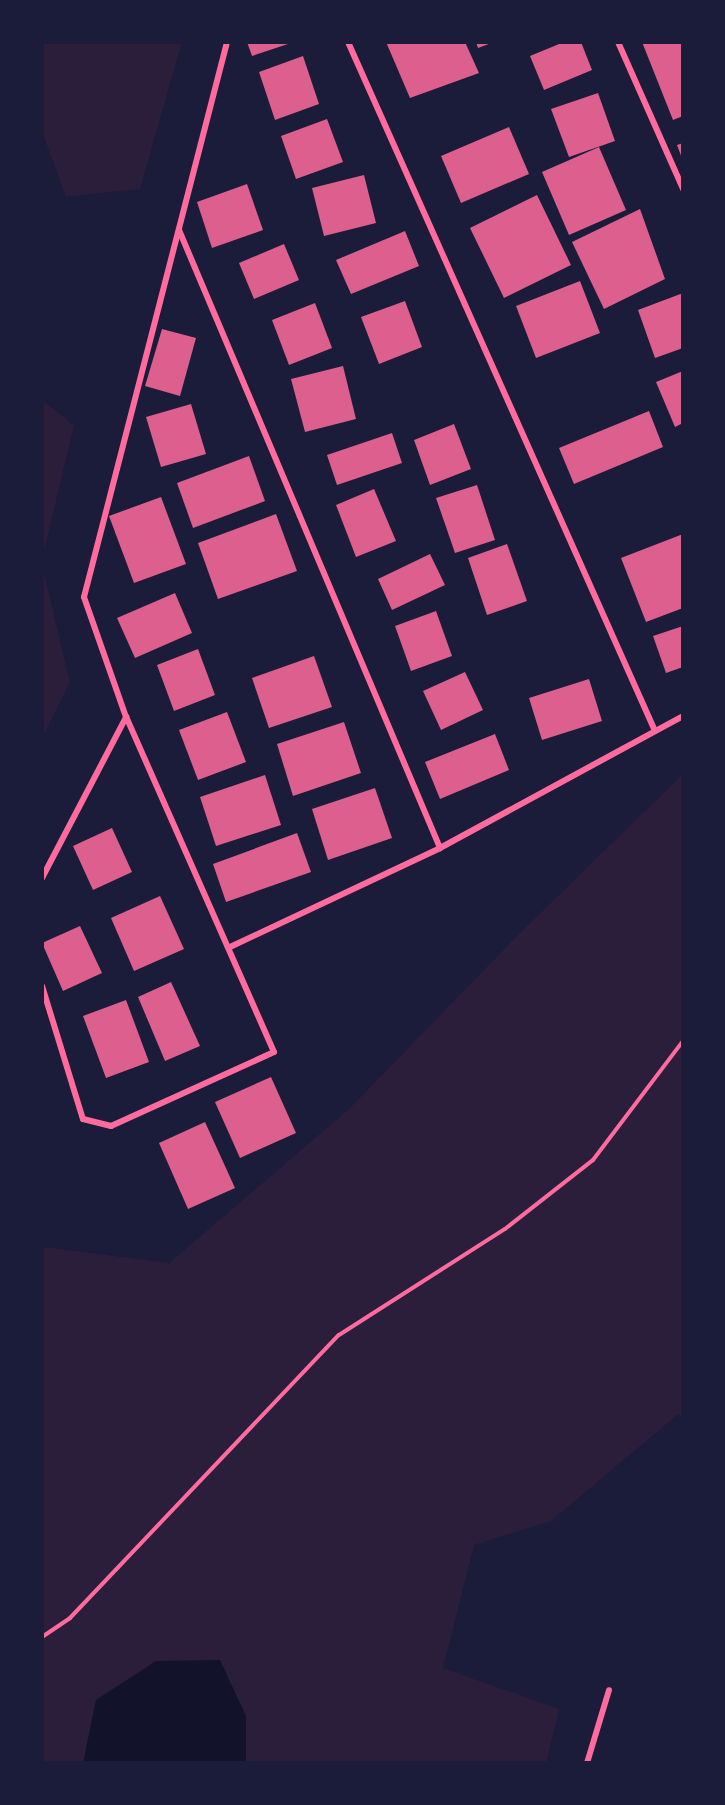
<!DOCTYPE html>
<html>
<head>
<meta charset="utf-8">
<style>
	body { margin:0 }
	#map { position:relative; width:725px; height:1805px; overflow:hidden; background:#1b1b3a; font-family:Lato,sans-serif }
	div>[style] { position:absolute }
	.green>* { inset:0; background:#2a1e3b }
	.water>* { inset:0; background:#12122b }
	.building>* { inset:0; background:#dd5f8e }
	.path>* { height:4px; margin:-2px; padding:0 2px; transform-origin:2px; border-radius:2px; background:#ff6b9d }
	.minor>* { height:6px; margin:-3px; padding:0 3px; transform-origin:3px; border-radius:3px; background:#ff6b9d }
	span { translate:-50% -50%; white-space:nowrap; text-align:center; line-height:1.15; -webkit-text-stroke:4.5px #1b1b3a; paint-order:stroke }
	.frame { position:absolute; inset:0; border:44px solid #1b1b3a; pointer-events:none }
</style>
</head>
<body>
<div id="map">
	<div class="green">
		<div style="clip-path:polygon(42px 42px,182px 42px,140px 189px,66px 197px,42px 132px)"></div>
		<div style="clip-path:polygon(42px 400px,74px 425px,42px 560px)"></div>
		<div style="clip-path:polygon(42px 565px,70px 682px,42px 738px)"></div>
		<div style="clip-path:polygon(683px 774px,683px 1416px,677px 1415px,551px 1521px,474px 1545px,443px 1668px,559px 1709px,546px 1763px,42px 1763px,42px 1240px,43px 1247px,169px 1263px,350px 1108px,517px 936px)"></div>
	</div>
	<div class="water">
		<div style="clip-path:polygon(220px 1660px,246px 1716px,246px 1763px,83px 1763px,96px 1700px,156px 1661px)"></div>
	</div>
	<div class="building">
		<div style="clip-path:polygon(247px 42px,294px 42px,252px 56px)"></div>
		<div style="clip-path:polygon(386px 42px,465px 42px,479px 73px,410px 98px)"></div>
		<div style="clip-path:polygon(476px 42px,494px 42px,478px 48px)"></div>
		<div style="clip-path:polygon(564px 42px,581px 42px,592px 70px,544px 90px,530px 56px)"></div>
		<div style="clip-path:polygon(642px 42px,683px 42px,683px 116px,673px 120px)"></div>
		<div style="clip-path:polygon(303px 56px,319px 104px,275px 120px,259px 72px)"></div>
		<div style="clip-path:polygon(598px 93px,615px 141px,569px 157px,551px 109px)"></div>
		<div style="clip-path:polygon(327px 119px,343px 162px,296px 179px,281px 136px)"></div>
		<div style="clip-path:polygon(509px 127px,529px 174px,461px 203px,441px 156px)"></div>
		<div style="clip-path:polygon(683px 143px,683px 161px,677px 145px)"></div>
		<div style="clip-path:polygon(599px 147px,626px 210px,569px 235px,542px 172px)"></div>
		<div style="clip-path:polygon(364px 175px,376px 223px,324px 236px,312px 188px)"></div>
		<div style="clip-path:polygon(247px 184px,263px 230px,212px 248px,197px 202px)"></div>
		<div style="clip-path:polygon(537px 195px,571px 265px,504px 298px,470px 228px)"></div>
		<div style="clip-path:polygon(640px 209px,665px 279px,604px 309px,572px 242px)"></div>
		<div style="clip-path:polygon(405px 231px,419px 266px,351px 294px,336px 260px)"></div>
		<div style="clip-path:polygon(284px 244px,299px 280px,254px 299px,239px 263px)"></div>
		<div style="clip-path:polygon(580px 281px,600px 333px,536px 358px,516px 306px)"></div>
		<div style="clip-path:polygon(683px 293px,683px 348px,655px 358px,638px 310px)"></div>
		<div style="clip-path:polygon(405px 301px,422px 347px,379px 364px,361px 317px)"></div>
		<div style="clip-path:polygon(315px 303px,332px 348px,289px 365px,272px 320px)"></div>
		<div style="clip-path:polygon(162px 329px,196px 338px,180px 396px,145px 386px)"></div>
		<div style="clip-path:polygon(343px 366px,356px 419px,305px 432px,291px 379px)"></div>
		<div style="clip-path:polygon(683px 371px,683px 423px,675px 427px,656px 382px)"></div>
		<div style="clip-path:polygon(191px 404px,206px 454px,161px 467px,146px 417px)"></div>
		<div style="clip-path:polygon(649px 411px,663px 447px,574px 484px,559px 448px)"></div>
		<div style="clip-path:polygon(454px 424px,471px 469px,430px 485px,414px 440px)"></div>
		<div style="clip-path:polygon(392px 433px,402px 463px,337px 485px,327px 455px)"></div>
		<div style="clip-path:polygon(249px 456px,265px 501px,193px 528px,177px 483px)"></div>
		<div style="clip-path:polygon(477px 485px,495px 540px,455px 553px,436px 498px)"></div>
		<div style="clip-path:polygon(374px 489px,396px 541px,356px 557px,336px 505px)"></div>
		<div style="clip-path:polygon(161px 497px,186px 564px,134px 583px,109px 516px)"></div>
		<div style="clip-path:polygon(276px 514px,297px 571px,218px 599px,198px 543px)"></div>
		<div style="clip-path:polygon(683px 534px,683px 608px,646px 622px,621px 558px)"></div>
		<div style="clip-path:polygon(507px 544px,527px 601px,487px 615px,468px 558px)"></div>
		<div style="clip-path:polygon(430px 554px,445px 585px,392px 610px,378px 579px)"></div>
		<div style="clip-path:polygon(175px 593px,192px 633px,135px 658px,117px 618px)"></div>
		<div style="clip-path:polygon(436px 611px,452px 656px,411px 671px,395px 626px)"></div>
		<div style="clip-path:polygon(683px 626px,683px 667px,666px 673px,653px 636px)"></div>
		<div style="clip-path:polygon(198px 649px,215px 695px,174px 711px,157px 665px)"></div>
		<div style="clip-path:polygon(314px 656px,332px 707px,269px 728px,252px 678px)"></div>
		<div style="clip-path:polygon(465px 672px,483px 710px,441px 730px,423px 691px)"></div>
		<div style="clip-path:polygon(589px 679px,602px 721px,542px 740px,529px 698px)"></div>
		<div style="clip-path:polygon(227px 712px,246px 762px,198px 780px,179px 730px)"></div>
		<div style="clip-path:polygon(344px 722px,361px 773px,293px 796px,277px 744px)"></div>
		<div style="clip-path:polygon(495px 734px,509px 770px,440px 799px,425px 762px)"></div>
		<div style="clip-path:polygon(265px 775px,281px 825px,216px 846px,200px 797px)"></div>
		<div style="clip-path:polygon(375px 788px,392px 838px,328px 860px,312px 809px)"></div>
		<div style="clip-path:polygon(112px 828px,132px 872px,93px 890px,73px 846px)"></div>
		<div style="clip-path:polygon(297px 833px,311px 872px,226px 902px,213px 864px)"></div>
		<div style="clip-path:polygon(160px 896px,184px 949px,134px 971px,111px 918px)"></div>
		<div style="clip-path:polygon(80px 926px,102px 973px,63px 991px,42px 943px)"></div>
		<div style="clip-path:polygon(171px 982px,200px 1046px,165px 1061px,138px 997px)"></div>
		<div style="clip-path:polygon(126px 1000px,149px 1062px,106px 1078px,83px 1016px)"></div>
		<div style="clip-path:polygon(271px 1077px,296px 1133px,240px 1158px,215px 1102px)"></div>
		<div style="clip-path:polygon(205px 1122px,235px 1188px,188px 1209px,159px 1143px)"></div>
	</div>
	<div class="path">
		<div style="left:42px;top:1637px;width:34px;rotate:-34deg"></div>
		<div style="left:70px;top:1618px;width:390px;rotate:-46.5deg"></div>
		<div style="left:339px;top:1335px;width:197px;rotate:-32.6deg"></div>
		<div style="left:505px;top:1229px;width:112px;rotate:-38.1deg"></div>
		<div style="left:593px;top:1160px;width:149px;rotate:-52.9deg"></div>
	</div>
	<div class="minor">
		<div style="left:348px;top:42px;width:754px;rotate:65.98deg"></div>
		<div style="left:618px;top:42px;width:161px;rotate:66.1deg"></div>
		<div style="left:179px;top:230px;width:671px;rotate:67.1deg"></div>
		<div style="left:42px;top:878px;width:182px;rotate:-62.4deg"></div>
		<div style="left:230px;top:947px;width:232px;rotate:-25.2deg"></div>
		<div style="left:440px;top:848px;width:277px;rotate:-28.5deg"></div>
		<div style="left:42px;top:986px;width:139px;rotate:72.9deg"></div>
		<div style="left:83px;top:1119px;width:29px;rotate:14deg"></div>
		<div style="left:111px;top:1126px;width:179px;rotate:-24.4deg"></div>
		<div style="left:274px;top:1052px;width:366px;rotate:-113.8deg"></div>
		<div style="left:126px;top:717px;width:127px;rotate:-109.3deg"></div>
		<div style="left:84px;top:597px;width:573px;rotate:-75.55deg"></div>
		<div style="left:587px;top:1763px;width:76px;rotate:-73.2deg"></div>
	</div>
	<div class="frame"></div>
</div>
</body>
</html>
